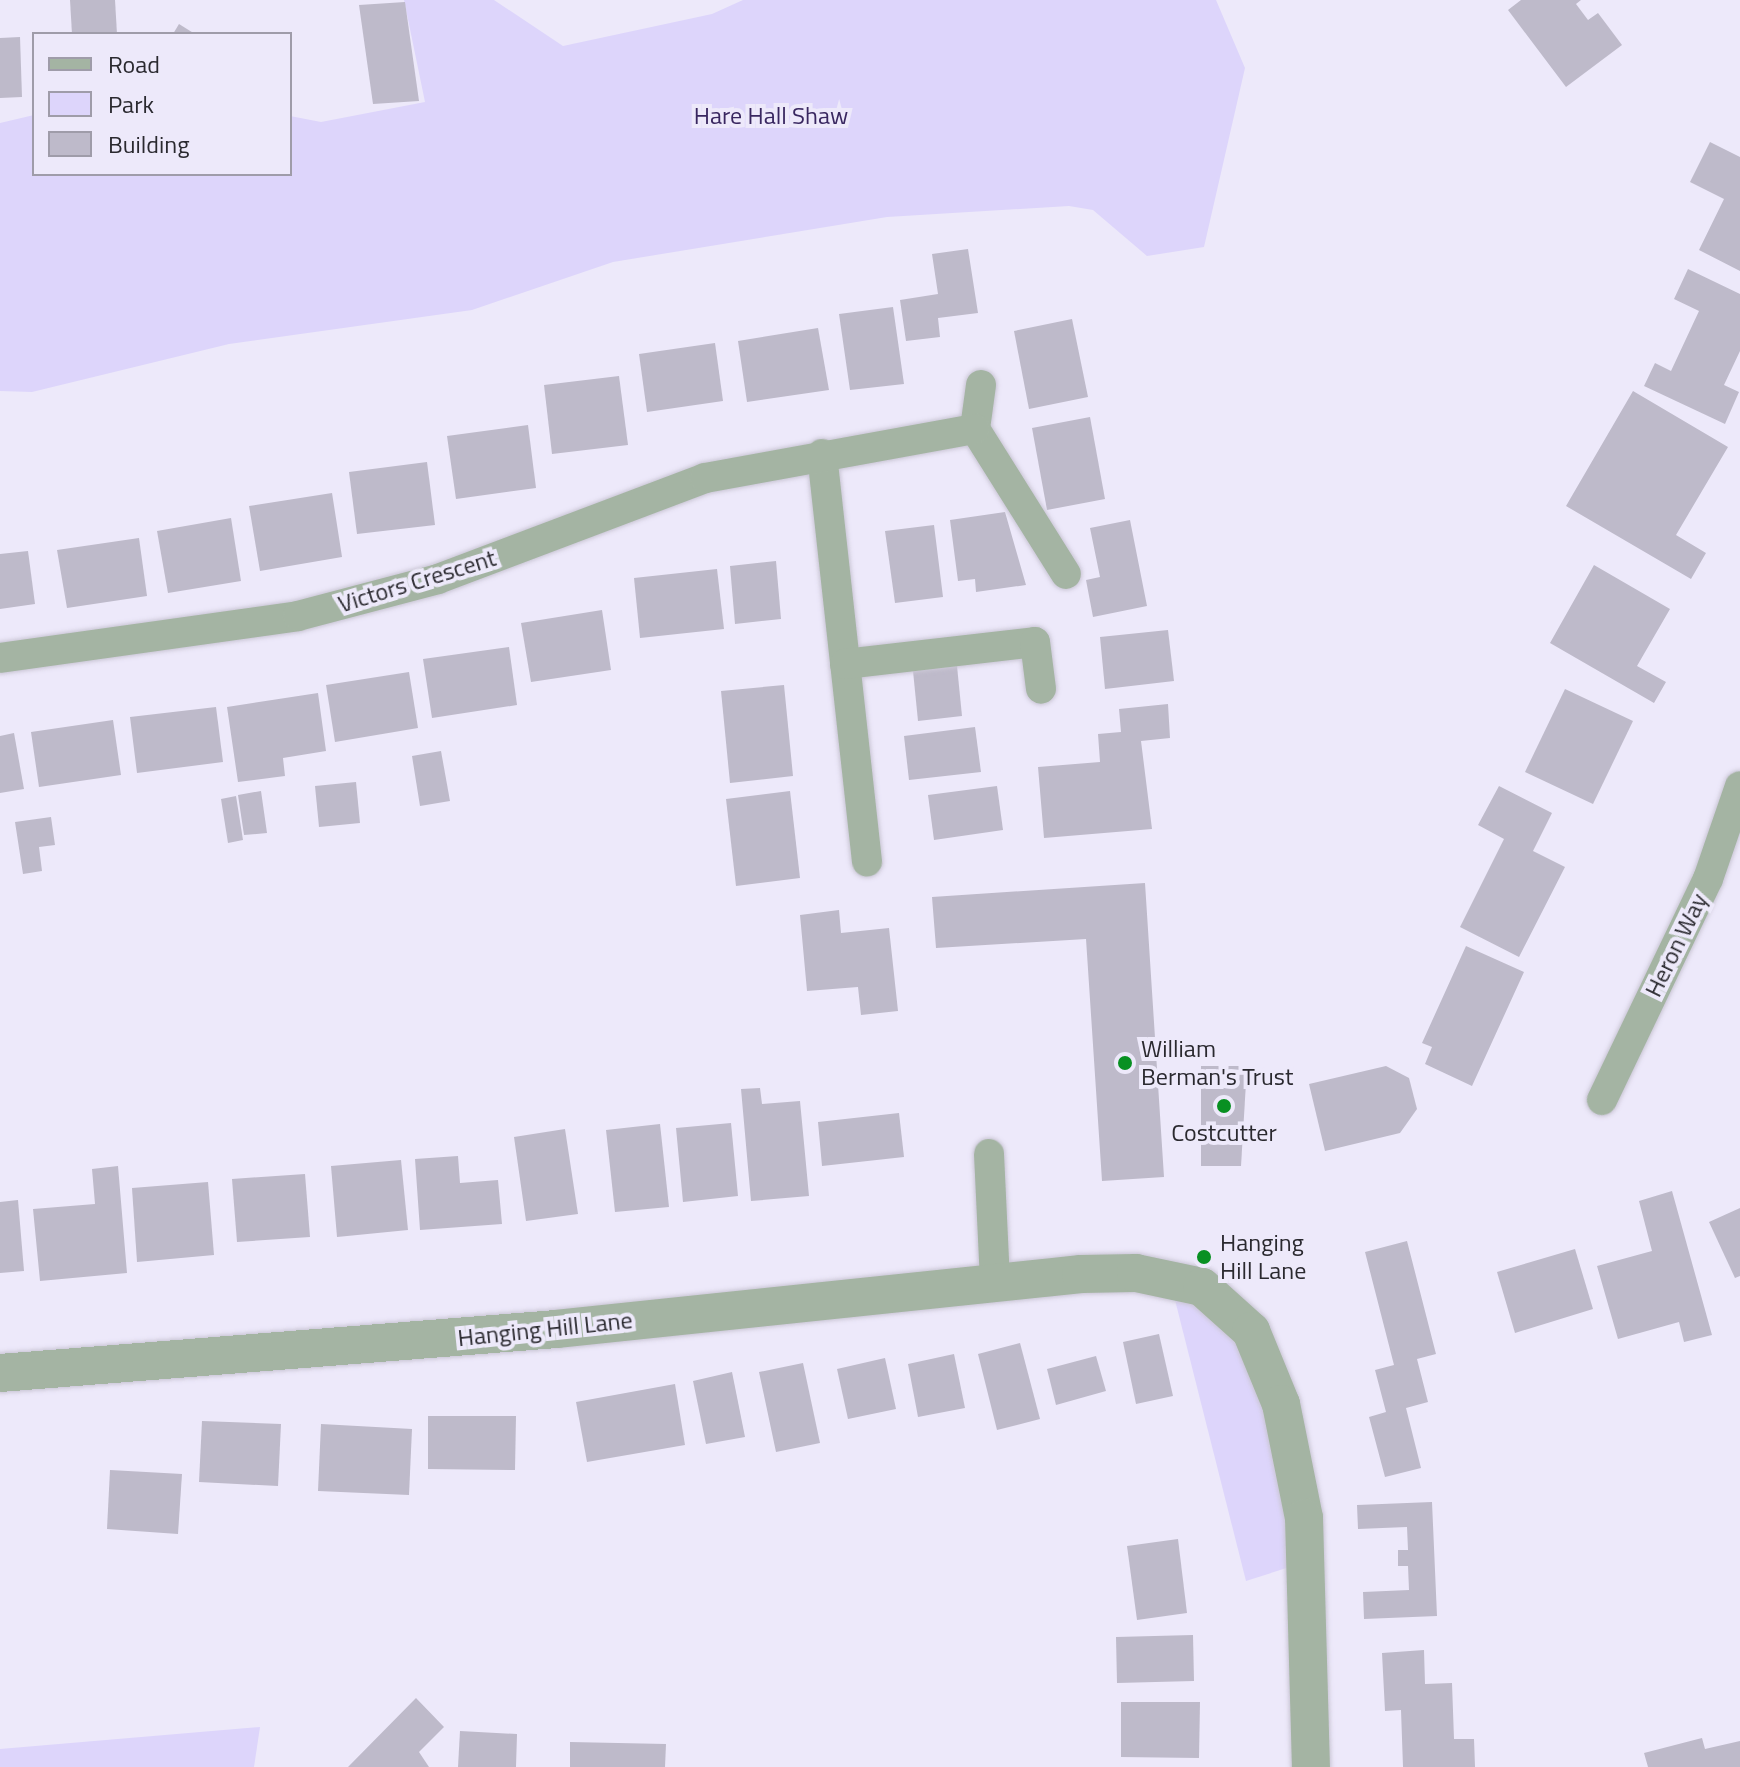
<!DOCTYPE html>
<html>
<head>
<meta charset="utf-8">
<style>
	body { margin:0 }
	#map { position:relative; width:1740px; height:1767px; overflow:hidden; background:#ede9fa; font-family:"Titillium Web",sans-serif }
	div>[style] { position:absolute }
	.green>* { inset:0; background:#ddd5fb }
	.building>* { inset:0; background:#bebaca }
	.roads { filter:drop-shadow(0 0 2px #cac6d5) drop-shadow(0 0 2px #cac6d5) }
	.minor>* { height:30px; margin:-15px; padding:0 15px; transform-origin:15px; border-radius:15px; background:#a4b4a3 }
	.tertiary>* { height:38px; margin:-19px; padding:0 19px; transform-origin:19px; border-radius:19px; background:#a4b4a3 }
	.dots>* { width:22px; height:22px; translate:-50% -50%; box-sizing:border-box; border:4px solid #ede9fa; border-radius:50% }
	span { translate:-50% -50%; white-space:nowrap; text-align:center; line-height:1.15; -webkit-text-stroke:8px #ede9fa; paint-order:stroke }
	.park-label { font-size:24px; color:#392760 }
	.street-label { font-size:24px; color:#2a292f }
	.poi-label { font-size:24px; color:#2a292f }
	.left { translate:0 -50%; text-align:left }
	.legend { position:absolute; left:32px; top:32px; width:260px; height:144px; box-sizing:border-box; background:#ede9fa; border:2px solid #9f9ca9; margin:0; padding:10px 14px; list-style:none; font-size:24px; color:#2a292f }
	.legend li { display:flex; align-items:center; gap:16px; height:40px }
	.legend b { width:40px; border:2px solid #9f9ca9 }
</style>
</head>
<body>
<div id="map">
	<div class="green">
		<div style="clip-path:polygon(404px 0,494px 0,563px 46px,712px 14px,743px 0,1216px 0,1245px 68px,1204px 247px,1147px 256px,1093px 210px,1069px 206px,887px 217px,613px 262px,472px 310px,229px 344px,32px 392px,0 391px,0 123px,34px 115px,34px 174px,290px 174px,290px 116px,321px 122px,425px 102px)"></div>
		<div style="clip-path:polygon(1202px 1287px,1251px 1331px,1305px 1562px,1246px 1581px,1174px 1296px)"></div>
		<div style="clip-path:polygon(260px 1727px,254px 1767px,0 1767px,0 1749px)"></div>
	</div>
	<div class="building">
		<div style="clip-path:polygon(70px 0,115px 0,117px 34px,72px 34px)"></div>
		<div style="clip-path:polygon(1521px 0,1581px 0,1576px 4px,1588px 20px,1598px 13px,1622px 45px,1566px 87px,1508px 10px)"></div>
		<div style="clip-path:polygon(405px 2px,419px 101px,373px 104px,359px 5px)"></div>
		<div style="clip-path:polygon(179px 24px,195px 34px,173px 34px)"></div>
		<div style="clip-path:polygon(20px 37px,22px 97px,0 98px,0 38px)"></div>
		<div style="clip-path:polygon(1710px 142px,1740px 157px,1740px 271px,1699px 250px,1724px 199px,1690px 182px)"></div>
		<div style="clip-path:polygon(968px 249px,978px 313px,938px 318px,940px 337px,906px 341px,900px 300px,938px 294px,932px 254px)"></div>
		<div style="clip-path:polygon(1688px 269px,1740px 294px,1740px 351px,1724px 385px,1739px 392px,1725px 424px,1644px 386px,1655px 363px,1671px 371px,1699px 311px,1674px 299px)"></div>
		<div style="clip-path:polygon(893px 307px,904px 384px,850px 390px,839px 314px)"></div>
		<div style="clip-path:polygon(1072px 319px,1088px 397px,1029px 409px,1014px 331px)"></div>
		<div style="clip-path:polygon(818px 328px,829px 390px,747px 402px,738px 341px)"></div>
		<div style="clip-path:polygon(715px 343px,723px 401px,647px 412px,639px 354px)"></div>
		<div style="clip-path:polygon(619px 376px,628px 445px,552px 454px,544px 385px)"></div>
		<div style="clip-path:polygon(1633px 391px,1728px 447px,1676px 535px,1706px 553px,1691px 579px,1566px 506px)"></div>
		<div style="clip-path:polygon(1090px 417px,1105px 499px,1047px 510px,1032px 428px)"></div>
		<div style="clip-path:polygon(528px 425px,536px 488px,456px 499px,447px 436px)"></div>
		<div style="clip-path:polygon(427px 462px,435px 525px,357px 534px,349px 472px)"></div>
		<div style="clip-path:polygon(332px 493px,342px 557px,260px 571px,249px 506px)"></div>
		<div style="clip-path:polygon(1005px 512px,1026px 585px,976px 592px,975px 579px,958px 581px,950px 520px)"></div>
		<div style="clip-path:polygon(231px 518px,241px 581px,168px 593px,157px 531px)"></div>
		<div style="clip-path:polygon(1130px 520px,1147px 606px,1093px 617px,1086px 580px,1100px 577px,1090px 528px)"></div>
		<div style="clip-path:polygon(934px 525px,943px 597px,895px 603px,885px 531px)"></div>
		<div style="clip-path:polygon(139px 538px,147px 596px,67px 608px,57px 550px)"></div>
		<div style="clip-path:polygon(28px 551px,35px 604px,0 609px,0 554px)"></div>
		<div style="clip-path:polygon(776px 561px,781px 619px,735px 624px,730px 566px)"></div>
		<div style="clip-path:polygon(1594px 565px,1670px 609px,1637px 666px,1666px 682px,1654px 703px,1550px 643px)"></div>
		<div style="clip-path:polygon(717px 569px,724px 629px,640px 638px,634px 578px)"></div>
		<div style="clip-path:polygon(602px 610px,611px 670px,531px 682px,521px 623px)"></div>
		<div style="clip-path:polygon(1168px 630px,1174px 681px,1105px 689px,1100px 637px)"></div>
		<div style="clip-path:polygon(509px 647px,517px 705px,432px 718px,423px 659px)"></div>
		<div style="clip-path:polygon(957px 666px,962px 716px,918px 721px,913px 671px)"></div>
		<div style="clip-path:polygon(409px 672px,418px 728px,335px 742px,326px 685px)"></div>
		<div style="clip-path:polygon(784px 685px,793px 776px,730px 783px,721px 691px)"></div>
		<div style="clip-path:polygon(1565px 689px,1633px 721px,1593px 804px,1525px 772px)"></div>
		<div style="clip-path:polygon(318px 693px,326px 751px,283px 758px,285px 776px,238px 782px,227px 707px)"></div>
		<div style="clip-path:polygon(1168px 704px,1170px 738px,1141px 741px,1152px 829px,1044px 838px,1038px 767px,1100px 762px,1098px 734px,1121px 732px,1119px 709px)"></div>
		<div style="clip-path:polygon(216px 707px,223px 762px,137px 773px,130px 717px)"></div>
		<div style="clip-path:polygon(113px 720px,121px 775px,39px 787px,31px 732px)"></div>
		<div style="clip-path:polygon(975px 727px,981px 772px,909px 780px,904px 736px)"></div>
		<div style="clip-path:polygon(14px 733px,24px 789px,0 793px,0 736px)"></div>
		<div style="clip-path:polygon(441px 751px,450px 801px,420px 806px,412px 756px)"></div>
		<div style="clip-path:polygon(356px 782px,360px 823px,319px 827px,315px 786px)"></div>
		<div style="clip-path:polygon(997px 786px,1003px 830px,934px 840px,928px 795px)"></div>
		<div style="clip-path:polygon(1499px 786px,1552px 813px,1533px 851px,1565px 867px,1519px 957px,1460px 927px,1504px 839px,1478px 825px)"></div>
		<div style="clip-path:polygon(261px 791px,267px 833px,244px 835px,238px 795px)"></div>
		<div style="clip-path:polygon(790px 791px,800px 878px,736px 886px,726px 799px)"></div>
		<div style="clip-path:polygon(236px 796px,243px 840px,228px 843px,221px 799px)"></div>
		<div style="clip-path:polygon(51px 817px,55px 845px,39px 847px,42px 871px,23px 874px,15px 822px)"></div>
		<div style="clip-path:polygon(1145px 883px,1164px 1177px,1102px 1181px,1086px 939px,936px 948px,932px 897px)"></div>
		<div style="clip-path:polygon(839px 910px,841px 933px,889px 928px,898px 1011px,861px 1015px,858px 987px,807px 991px,800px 915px)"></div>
		<div style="clip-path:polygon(1466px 946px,1524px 972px,1472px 1086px,1425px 1064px,1432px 1047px,1422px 1043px)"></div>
		<div style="clip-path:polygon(1201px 1066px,1247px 1066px,1241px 1166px,1201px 1166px)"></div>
		<div style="clip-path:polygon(1386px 1066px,1409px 1078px,1417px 1109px,1400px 1133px,1325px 1151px,1309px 1084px)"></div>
		<div style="clip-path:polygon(760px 1088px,762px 1104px,800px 1101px,809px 1196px,751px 1201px,741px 1089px)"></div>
		<div style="clip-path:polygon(899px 1113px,904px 1157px,822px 1166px,818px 1122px)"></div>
		<div style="clip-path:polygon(731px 1123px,738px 1196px,683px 1202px,676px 1128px)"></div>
		<div style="clip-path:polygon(660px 1124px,669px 1207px,615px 1212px,606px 1130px)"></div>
		<div style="clip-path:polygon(565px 1129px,578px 1214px,526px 1221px,514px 1137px)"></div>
		<div style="clip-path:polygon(458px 1156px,460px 1183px,498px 1180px,502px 1224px,420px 1230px,415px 1159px)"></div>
		<div style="clip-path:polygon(401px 1160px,408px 1230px,337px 1237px,331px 1166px)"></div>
		<div style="clip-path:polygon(118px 1166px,127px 1273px,40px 1281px,33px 1209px,95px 1204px,92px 1169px)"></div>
		<div style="clip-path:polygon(305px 1174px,310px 1237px,237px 1242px,232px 1179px)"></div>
		<div style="clip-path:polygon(208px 1182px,214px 1255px,137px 1262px,132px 1188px)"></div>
		<div style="clip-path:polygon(1672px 1191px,1712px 1335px,1684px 1342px,1679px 1322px,1618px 1339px,1597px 1266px,1652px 1251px,1639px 1201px)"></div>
		<div style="clip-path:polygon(18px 1200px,24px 1271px,0 1273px,0 1202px)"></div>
		<div style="clip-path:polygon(1740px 1208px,1740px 1276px,1735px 1278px,1709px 1222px)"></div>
		<div style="clip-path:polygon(1407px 1241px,1436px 1354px,1417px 1359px,1428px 1402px,1406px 1408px,1421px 1468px,1385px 1477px,1369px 1417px,1386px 1412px,1375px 1370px,1394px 1365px,1365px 1252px)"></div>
		<div style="clip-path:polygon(1575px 1249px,1593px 1309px,1515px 1333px,1497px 1272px)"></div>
		<div style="clip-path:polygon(1159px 1334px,1173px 1396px,1136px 1404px,1123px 1342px)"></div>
		<div style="clip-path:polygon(1020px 1343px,1040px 1419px,997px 1430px,978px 1354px)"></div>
		<div style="clip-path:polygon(954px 1354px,965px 1408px,918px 1417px,908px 1364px)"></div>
		<div style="clip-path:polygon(1096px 1356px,1106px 1391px,1056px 1405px,1047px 1369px)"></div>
		<div style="clip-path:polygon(885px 1358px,896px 1409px,848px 1419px,837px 1369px)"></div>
		<div style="clip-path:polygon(803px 1363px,820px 1443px,776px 1452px,759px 1372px)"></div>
		<div style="clip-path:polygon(732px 1372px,745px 1437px,706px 1444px,693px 1381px)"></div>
		<div style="clip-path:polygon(675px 1384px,685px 1445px,587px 1462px,576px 1402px)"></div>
		<div style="clip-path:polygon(428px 1416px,516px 1416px,515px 1470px,428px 1469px)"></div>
		<div style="clip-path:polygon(202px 1421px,281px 1424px,278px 1486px,199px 1482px)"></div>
		<div style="clip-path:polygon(321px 1424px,412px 1429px,409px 1495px,318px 1491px)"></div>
		<div style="clip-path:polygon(110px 1470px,182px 1474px,178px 1534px,107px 1529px)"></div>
		<div style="clip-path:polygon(1432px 1502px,1437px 1616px,1364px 1619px,1363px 1592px,1409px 1590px,1408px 1566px,1398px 1566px,1398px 1550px,1408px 1550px,1407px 1527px,1358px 1529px,1357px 1505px)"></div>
		<div style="clip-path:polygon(1178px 1539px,1187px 1613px,1137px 1620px,1127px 1546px)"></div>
		<div style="clip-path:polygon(1193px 1635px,1194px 1681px,1117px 1683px,1116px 1637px)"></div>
		<div style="clip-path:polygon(1424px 1650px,1425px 1684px,1452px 1683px,1454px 1739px,1474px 1739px,1475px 1767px,1403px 1767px,1401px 1710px,1385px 1711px,1382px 1653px)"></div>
		<div style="clip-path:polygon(416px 1698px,444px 1727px,419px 1752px,429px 1767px,348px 1767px)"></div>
		<div style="clip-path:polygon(1121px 1702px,1200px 1702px,1199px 1758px,1121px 1757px)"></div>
		<div style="clip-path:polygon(460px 1731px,517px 1734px,516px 1767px,458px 1767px)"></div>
		<div style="clip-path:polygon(1702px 1738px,1705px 1749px,1740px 1741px,1740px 1767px,1648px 1767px,1644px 1753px)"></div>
		<div style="clip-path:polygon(570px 1742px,666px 1744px,665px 1767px,570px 1767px)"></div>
	</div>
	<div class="roads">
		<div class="minor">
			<div style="left:981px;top:385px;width:44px;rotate:97.8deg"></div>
			<div style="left:975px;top:429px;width:171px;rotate:57.9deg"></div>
			<div style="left:822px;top:454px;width:410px;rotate:83.7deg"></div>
			<div style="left:0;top:658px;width:301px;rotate:-8deg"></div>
			<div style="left:298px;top:616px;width:145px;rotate:-14.8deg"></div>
			<div style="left:438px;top:579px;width:285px;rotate:-20.7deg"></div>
			<div style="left:705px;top:478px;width:274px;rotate:-10.3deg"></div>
			<div style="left:845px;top:664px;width:191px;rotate:-6.6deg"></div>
			<div style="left:1035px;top:642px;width:47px;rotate:82.7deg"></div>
			<div style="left:1602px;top:1100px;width:245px;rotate:-64.4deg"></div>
			<div style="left:1708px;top:879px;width:98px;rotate:-71deg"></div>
			<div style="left:989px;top:1154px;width:127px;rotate:87.3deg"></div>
		</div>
		<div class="tertiary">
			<div style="left:0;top:1373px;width:558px;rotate:-4.52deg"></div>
			<div style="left:556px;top:1329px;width:528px;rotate:-5.98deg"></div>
			<div style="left:1081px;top:1274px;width:55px;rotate:-1deg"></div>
			<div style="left:1136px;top:1273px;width:67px;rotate:12deg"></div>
			<div style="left:1202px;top:1287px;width:66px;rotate:41.9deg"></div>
			<div style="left:1251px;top:1331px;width:79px;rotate:67.7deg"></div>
			<div style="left:1281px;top:1404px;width:116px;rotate:78.6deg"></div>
			<div style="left:1304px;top:1518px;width:249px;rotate:88.4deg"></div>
		</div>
	</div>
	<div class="dots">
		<div style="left:1125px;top:1063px;background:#089022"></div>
		<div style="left:1224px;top:1106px;background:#089022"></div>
		<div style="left:1204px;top:1257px;background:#089022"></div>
	</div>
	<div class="park-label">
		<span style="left:771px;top:116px">Hare Hall Shaw</span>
	</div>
	<div class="street-label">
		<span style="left:417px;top:581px;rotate:-17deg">Victors Crescent</span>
		<span style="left:1676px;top:945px;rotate:-64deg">Heron Way</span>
		<span style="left:545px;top:1329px;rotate:-6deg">Hanging Hill Lane</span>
	</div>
	<div class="poi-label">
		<span class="left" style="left:1141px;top:1063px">William<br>Berman's Trust</span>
		<span style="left:1224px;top:1133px">Costcutter</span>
		<span class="left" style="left:1220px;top:1257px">Hanging<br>Hill Lane</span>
	</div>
	<ul class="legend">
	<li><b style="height:10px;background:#a4b4a3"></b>Road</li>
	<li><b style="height:22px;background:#ddd5fb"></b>Park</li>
	<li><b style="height:22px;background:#bebaca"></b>Building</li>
	</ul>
</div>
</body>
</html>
